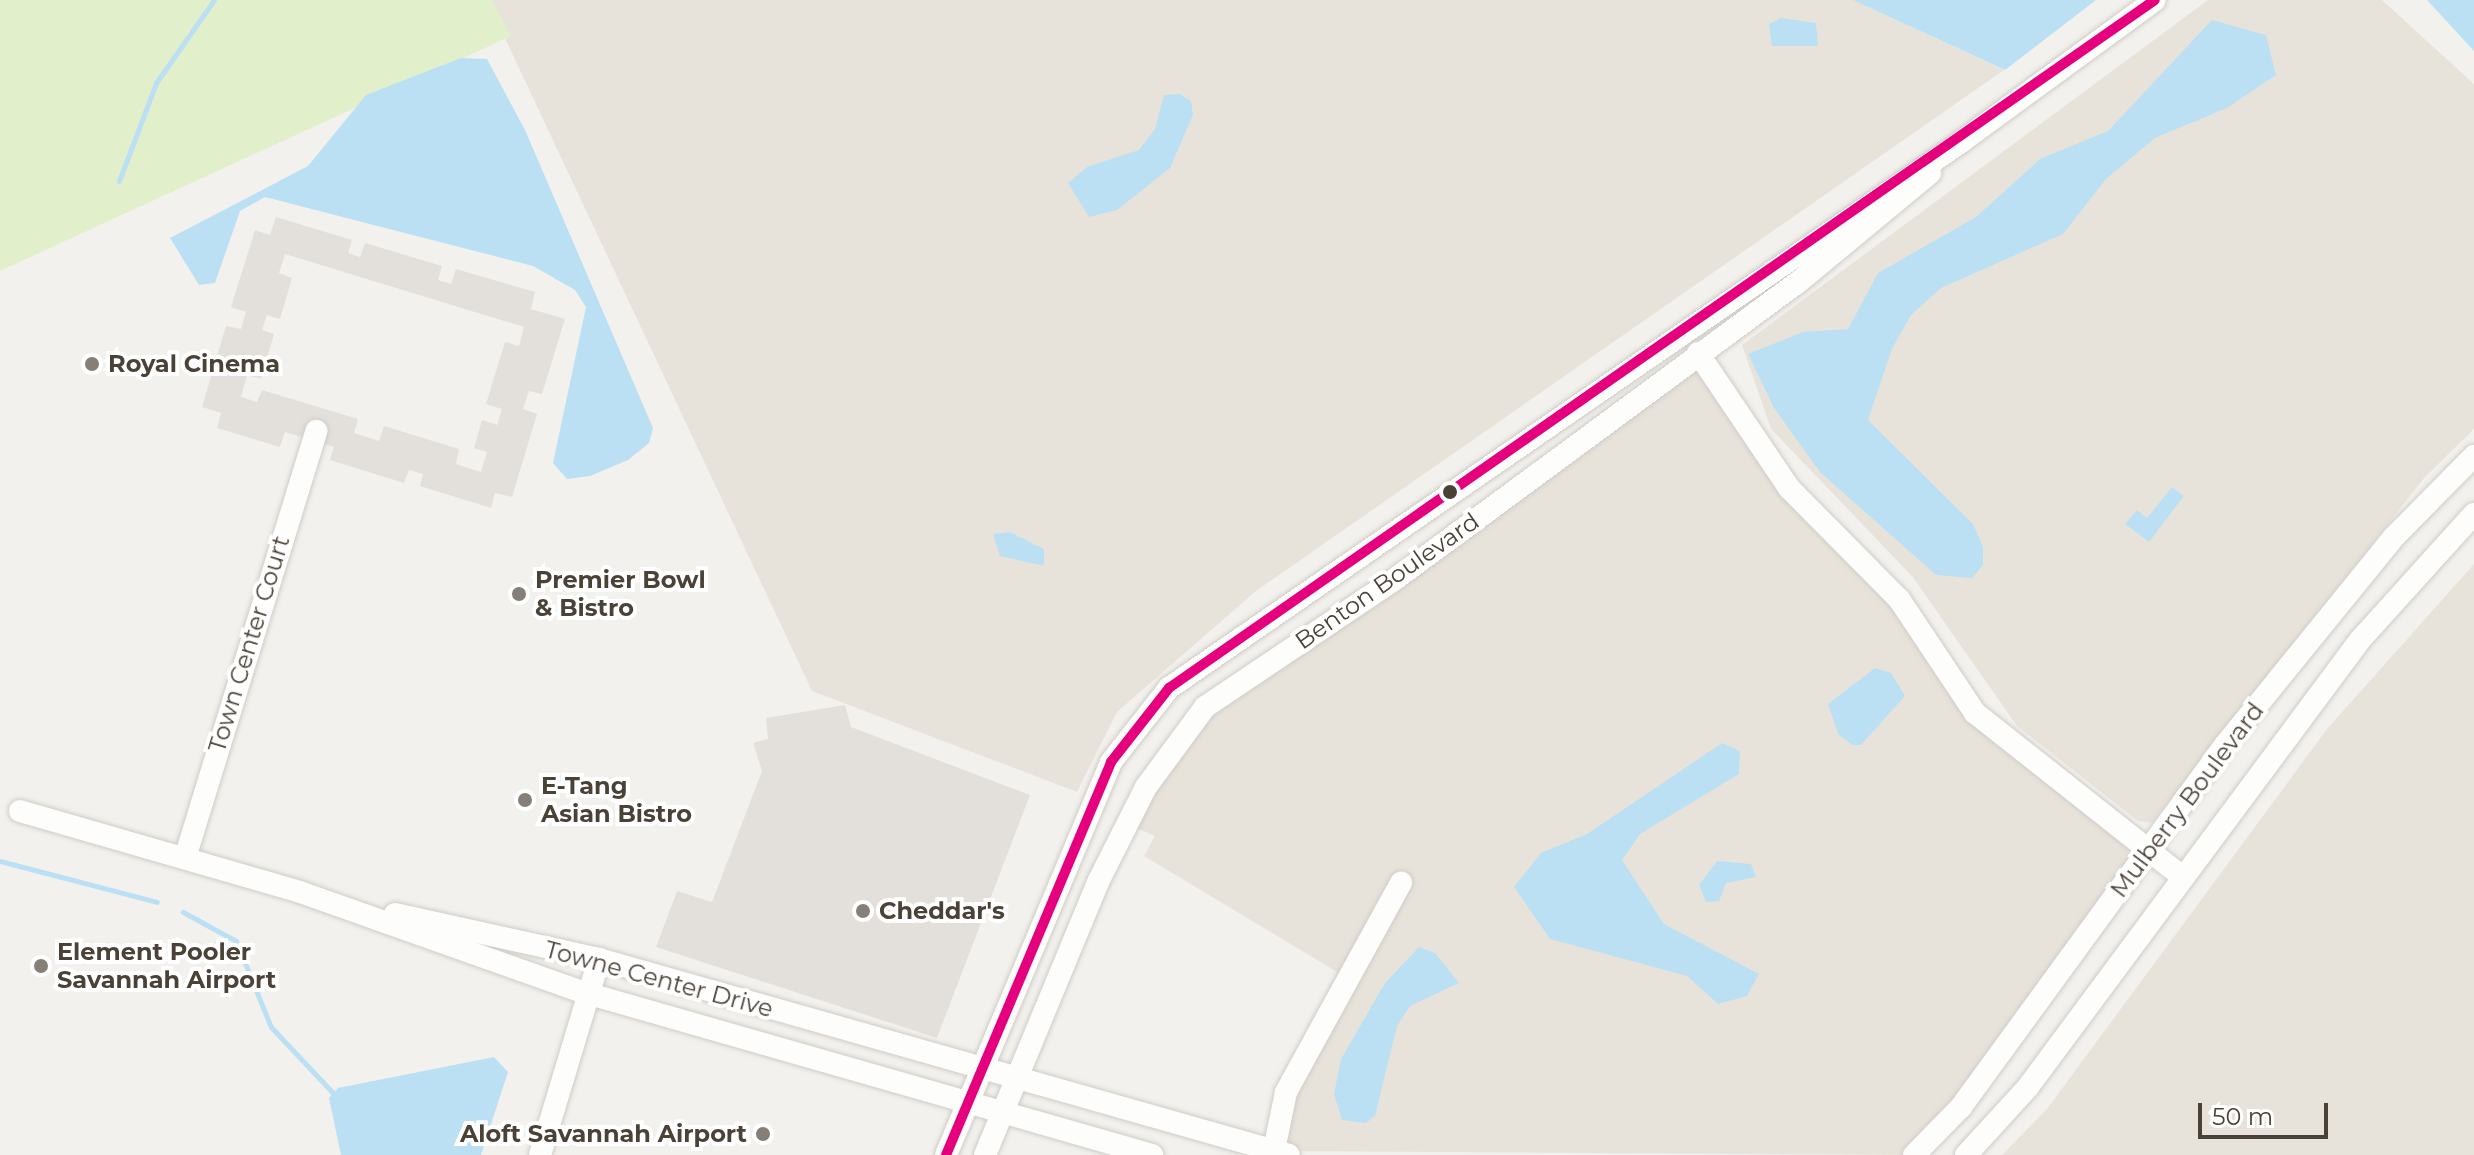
<!DOCTYPE html>
<html>
<head>
<meta charset="utf-8">
<style>
	body { margin:0 }
	#map { position:relative; width:2474px; height:1155px; overflow:hidden; background:#f3f1ed; font-family:Montserrat,sans-serif }
	div>[style] { position:absolute }
	.residential>* { inset:0; background:#e8e3da }
	.green>* { inset:0; background:#e2efcb }
	.parking>* { inset:0; background:#e3e0dc }
	.water>* { inset:0; background:#bbe0f4 }
	.stream>* { height:5px; margin:-2.5px; padding:0 2.5px; transform-origin:2.5px; border-radius:2.5px; background:#bbe0f4 }
	.roads { filter:drop-shadow(0 0 2px #cfccc7) drop-shadow(0 0 2px #cfccc7) }
	.minor>* { height:22px; margin:-11px; padding:0 11px; transform-origin:11px; border-radius:11px; background:#fdfdfc }
	.bus-1>* { height:10px; margin:-5px; padding:0 5px; transform-origin:5px; border-radius:5px; background:#e5007d }
	.dots>* { width:22px; height:22px; translate:-50% -50%; box-sizing:border-box; border:4px solid #fff; border-radius:50% }
	span { translate:-50% -50%; white-space:nowrap; text-align:center; line-height:1.15; -webkit-text-stroke:8px #fff; paint-order:stroke }
	.poi-label { font-size:24px; color:#4b4237; font-weight:700 }
	.left { translate:0 -50%; text-align:left }
	.right { translate:-100% -50%; text-align:right }
	.street-label { font-size:24px; color:#4b4237 }
	.scale { position:absolute; left:2198px; top:1103px; width:130px; height:36px; box-sizing:border-box; border:4px solid #4b4237; border-top:0; padding-left:10px; font-size:24px; line-height:28px; white-space:nowrap; color:#4b4237; -webkit-text-stroke:6px #fff; paint-order:stroke }
</style>
</head>
<body>
<div id="map">
	<div class="residential">
		<div style="clip-path:polygon(487px 0,1854px 0,2004px 70px,1256px 591px,1117px 712px,1077px 792px,812px 691px)"></div>
		<div style="clip-path:polygon(2208px 0,2382px 0,2474px 84px,2474px 429px,2425px 477px,2152px 823px,2138px 821px,2017px 726px,1912px 576px,1771px 429px,1742px 345px)"></div>
		<div style="clip-path:polygon(1698px 353px,1818px 520px,1961px 689px,2148px 850px,1914px 1155px,1274px 1151px,1286px 1092px,1347px 978px,1144px 856px,1155px 836px,1134px 827px,1154px 789px,1211px 712px)"></div>
		<div style="clip-path:polygon(2474px 564px,2474px 1155px,2002px 1155px,2047px 1109px,2327px 729px)"></div>
	</div>
	<div class="green">
		<div style="clip-path:polygon(0 0,492px 0,511px 36px,0 271px)"></div>
	</div>
	<div class="parking">
		<div style="clip-path:polygon(evenodd,276px 217px,352px 240px,348px 253px,360px 257px,365px 243px,442px 266px,438px 280px,451px 284px,456px 269px,535px 292px,531px 309px,565px 319px,542px 394px,529px 391px,523px 409px,537px 414px,512px 497px,495px 493px,491px 508px,420px 486px,423px 474px,409px 470px,404px 483px,330px 460px,334px 447px,285px 432px,280px 447px,217px 428px,221px 413px,202px 407px,226px 326px,241px 329px,246px 312px,231px 307px,255px 230px,270px 235px,276px 217px,285px 254px,524px 327px,519px 346px,505px 342px,486px 404px,502px 409px,497px 425px,482px 420px,474px 448px,487px 452px,481px 472px,456px 464px,459px 449px,384px 426px,379px 441px,354px 433px,358px 419px,262px 390px,257px 402px,241px 397px,247px 375px,261px 379px,274px 334px,262px 330px,267px 315px,280px 319px,292px 278px,279px 273px,285px 254px)"></div>
		<div style="clip-path:polygon(845px 705px,851px 727px,1030px 795px,937px 1038px,656px 947px,677px 891px,712px 902px,762px 771px,753px 743px,768px 739px,766px 718px)"></div>
	</div>
	<div class="water">
		<div style="clip-path:polygon(1853px 0,2096px 0,2005px 70px)"></div>
		<div style="clip-path:polygon(2427px 0,2474px 0,2474px 51px,2439px 13px)"></div>
		<div style="clip-path:polygon(1781px 18px,1816px 23px,1818px 46px,1772px 46px,1769px 24px)"></div>
		<div style="clip-path:polygon(2212px 20px,2266px 35px,2276px 75px,2227px 108px,2155px 138px,2106px 179px,2063px 234px,1941px 288px,1911px 315px,1892px 349px,1868px 420px,1973px 524px,1983px 547px,1983px 565px,1972px 578px,1936px 575px,1820px 472px,1774px 408px,1748px 354px,1803px 332px,1848px 329px,1878px 273px,1976px 217px,2040px 159px,2108px 131px)"></div>
		<div style="clip-path:polygon(461px 58px,487px 59px,525px 130px,653px 428px,649px 443px,628px 460px,590px 476px,567px 479px,553px 463px,586px 307px,575px 290px,533px 266px,265px 197px,240px 211px,215px 283px,199px 285px,170px 238px,308px 166px,366px 95px)"></div>
		<div style="clip-path:polygon(1180px 94px,1191px 101px,1193px 115px,1170px 168px,1117px 210px,1089px 217px,1068px 183px,1087px 167px,1139px 150px,1155px 129px,1164px 95px)"></div>
		<div style="clip-path:polygon(2172px 487px,2184px 496px,2149px 542px,2125px 524px,2137px 510px,2147px 518px)"></div>
		<div style="clip-path:polygon(1010px 532px,1044px 549px,1044px 566px,1000px 556px,993px 534px)"></div>
		<div style="clip-path:polygon(1875px 668px,1891px 673px,1905px 696px,1861px 745px,1852px 745px,1838px 734px,1828px 704px)"></div>
		<div style="clip-path:polygon(1722px 743px,1740px 751px,1739px 774px,1640px 834px,1622px 860px,1664px 924px,1759px 974px,1747px 996px,1718px 1004px,1687px 976px,1550px 939px,1514px 887px,1541px 853px,1587px 834px)"></div>
		<div style="clip-path:polygon(1717px 861px,1751px 864px,1756px 877px,1726px 883px,1719px 901px,1706px 902px,1699px 885px)"></div>
		<div style="clip-path:polygon(1419px 947px,1435px 953px,1459px 983px,1410px 1006px,1397px 1026px,1375px 1116px,1366px 1123px,1342px 1120px,1334px 1094px,1341px 1059px,1385px 983px)"></div>
		<div style="clip-path:polygon(494px 1057px,508px 1072px,481px 1155px,341px 1155px,329px 1098px,338px 1088px)"></div>
	</div>
	<div class="stream">
		<div style="left:119px;top:181px;width:105px;rotate:-69.3deg"></div>
		<div style="left:156px;top:83px;width:101px;rotate:-55.1deg"></div>
		<div style="left:0;top:861px;width:162px;rotate:14.6deg"></div>
		<div style="left:183px;top:912px;width:60px;rotate:28.7deg"></div>
		<div style="left:236px;top:941px;width:93px;rotate:67.9deg"></div>
		<div style="left:271px;top:1027px;width:91px;rotate:46.8deg"></div>
	</div>
	<div class="roads">
		<div class="minor">
			<div style="left:1698px;top:353px;width:163px;rotate:56deg"></div>
			<div style="left:1789px;top:488px;width:156px;rotate:45.3deg"></div>
			<div style="left:1899px;top:599px;width:137px;rotate:56.3deg"></div>
			<div style="left:1975px;top:713px;width:265px;rotate:38.3deg"></div>
			<div style="left:20px;top:811px;width:291px;rotate:16.1deg"></div>
			<div style="left:300px;top:892px;width:303px;rotate:19.5deg"></div>
			<div style="left:586px;top:993px;width:589px;rotate:15.97deg"></div>
			<div style="left:185px;top:858px;width:447px;rotate:-72.9deg"></div>
			<div style="left:395px;top:914px;width:209px;rotate:12.4deg"></div>
			<div style="left:599px;top:959px;width:717px;rotate:15.86deg"></div>
			<div style="left:540px;top:1155px;width:205px;rotate:-73.2deg"></div>
			<div style="left:946px;top:1155px;width:426px;rotate:-67.2deg"></div>
			<div style="left:1111px;top:762px;width:94px;rotate:-51.9deg"></div>
			<div style="left:1169px;top:688px;width:962px;rotate:-34.58deg"></div>
			<div style="left:1961px;top:142px;width:240px;rotate:-36.2deg"></div>
			<div style="left:985px;top:1155px;width:295px;rotate:-67.5deg"></div>
			<div style="left:1098px;top:882px;width:106px;rotate:-63.2deg"></div>
			<div style="left:1146px;top:787px;width:99px;rotate:-53.6deg"></div>
			<div style="left:1205px;top:707px;width:228px;rotate:-33.9deg"></div>
			<div style="left:1394px;top:580px;width:499px;rotate:-36.4deg"></div>
			<div style="left:1796px;top:284px;width:174px;rotate:-39.6deg"></div>
			<div style="left:1273px;top:1155px;width:64px;rotate:-78.3deg"></div>
			<div style="left:1286px;top:1092px;width:239px;rotate:-61.2deg"></div>
			<div style="left:1914px;top:1155px;width:67px;rotate:-45.6deg"></div>
			<div style="left:1961px;top:1107px;width:448px;rotate:-53.9deg"></div>
			<div style="left:2225px;top:745px;width:267px;rotate:-50.9deg"></div>
			<div style="left:2393px;top:538px;width:115px;rotate:-45.4deg"></div>
			<div style="left:1966px;top:1155px;width:92px;rotate:-47.6deg"></div>
			<div style="left:2028px;top:1087px;width:557px;rotate:-53.4deg"></div>
			<div style="left:2360px;top:640px;width:170px;rotate:-47.9deg"></div>
		</div>
	</div>
	<div class="bus-1">
		<div style="left:946px;top:1155px;width:426px;rotate:-67.2deg"></div>
		<div style="left:1111px;top:762px;width:94px;rotate:-51.9deg"></div>
		<div style="left:1169px;top:688px;width:1202px;rotate:-34.91deg"></div>
	</div>
	<div class="dots">
		<div style="left:92px;top:364px;background:#867f77"></div>
		<div style="left:1450px;top:492px;background:#4b4237"></div>
		<div style="left:519px;top:594px;background:#867f77"></div>
		<div style="left:525px;top:800px;background:#867f77"></div>
		<div style="left:863px;top:911px;background:#867f77"></div>
		<div style="left:41px;top:966px;background:#867f77"></div>
		<div style="left:763px;top:1134px;background:#867f77"></div>
	</div>
	<div class="poi-label">
		<span class="left" style="left:108px;top:364px">Royal Cinema</span>
		<span class="left" style="left:535px;top:594px">Premier Bowl<br>&amp; Bistro</span>
		<span class="left" style="left:541px;top:800px">E-Tang<br>Asian Bistro</span>
		<span class="left" style="left:879px;top:911px">Cheddar's</span>
		<span class="left" style="left:57px;top:966px">Element Pooler<br>Savannah Airport</span>
		<span class="right" style="left:747px;top:1134px">Aloft Savannah Airport</span>
	</div>
	<div class="street-label">
		<span style="left:1387px;top:581px;rotate:-35deg">Benton Boulevard</span>
		<span style="left:249px;top:644px;rotate:-73deg">Town Center Court</span>
		<span style="left:2187px;top:800px;rotate:-53deg">Mulberry Boulevard</span>
		<span style="left:659px;top:979px;rotate:15deg">Towne Center Drive</span>
	</div>
	<div class="scale">50 m</div>
</div>
</body>
</html>
